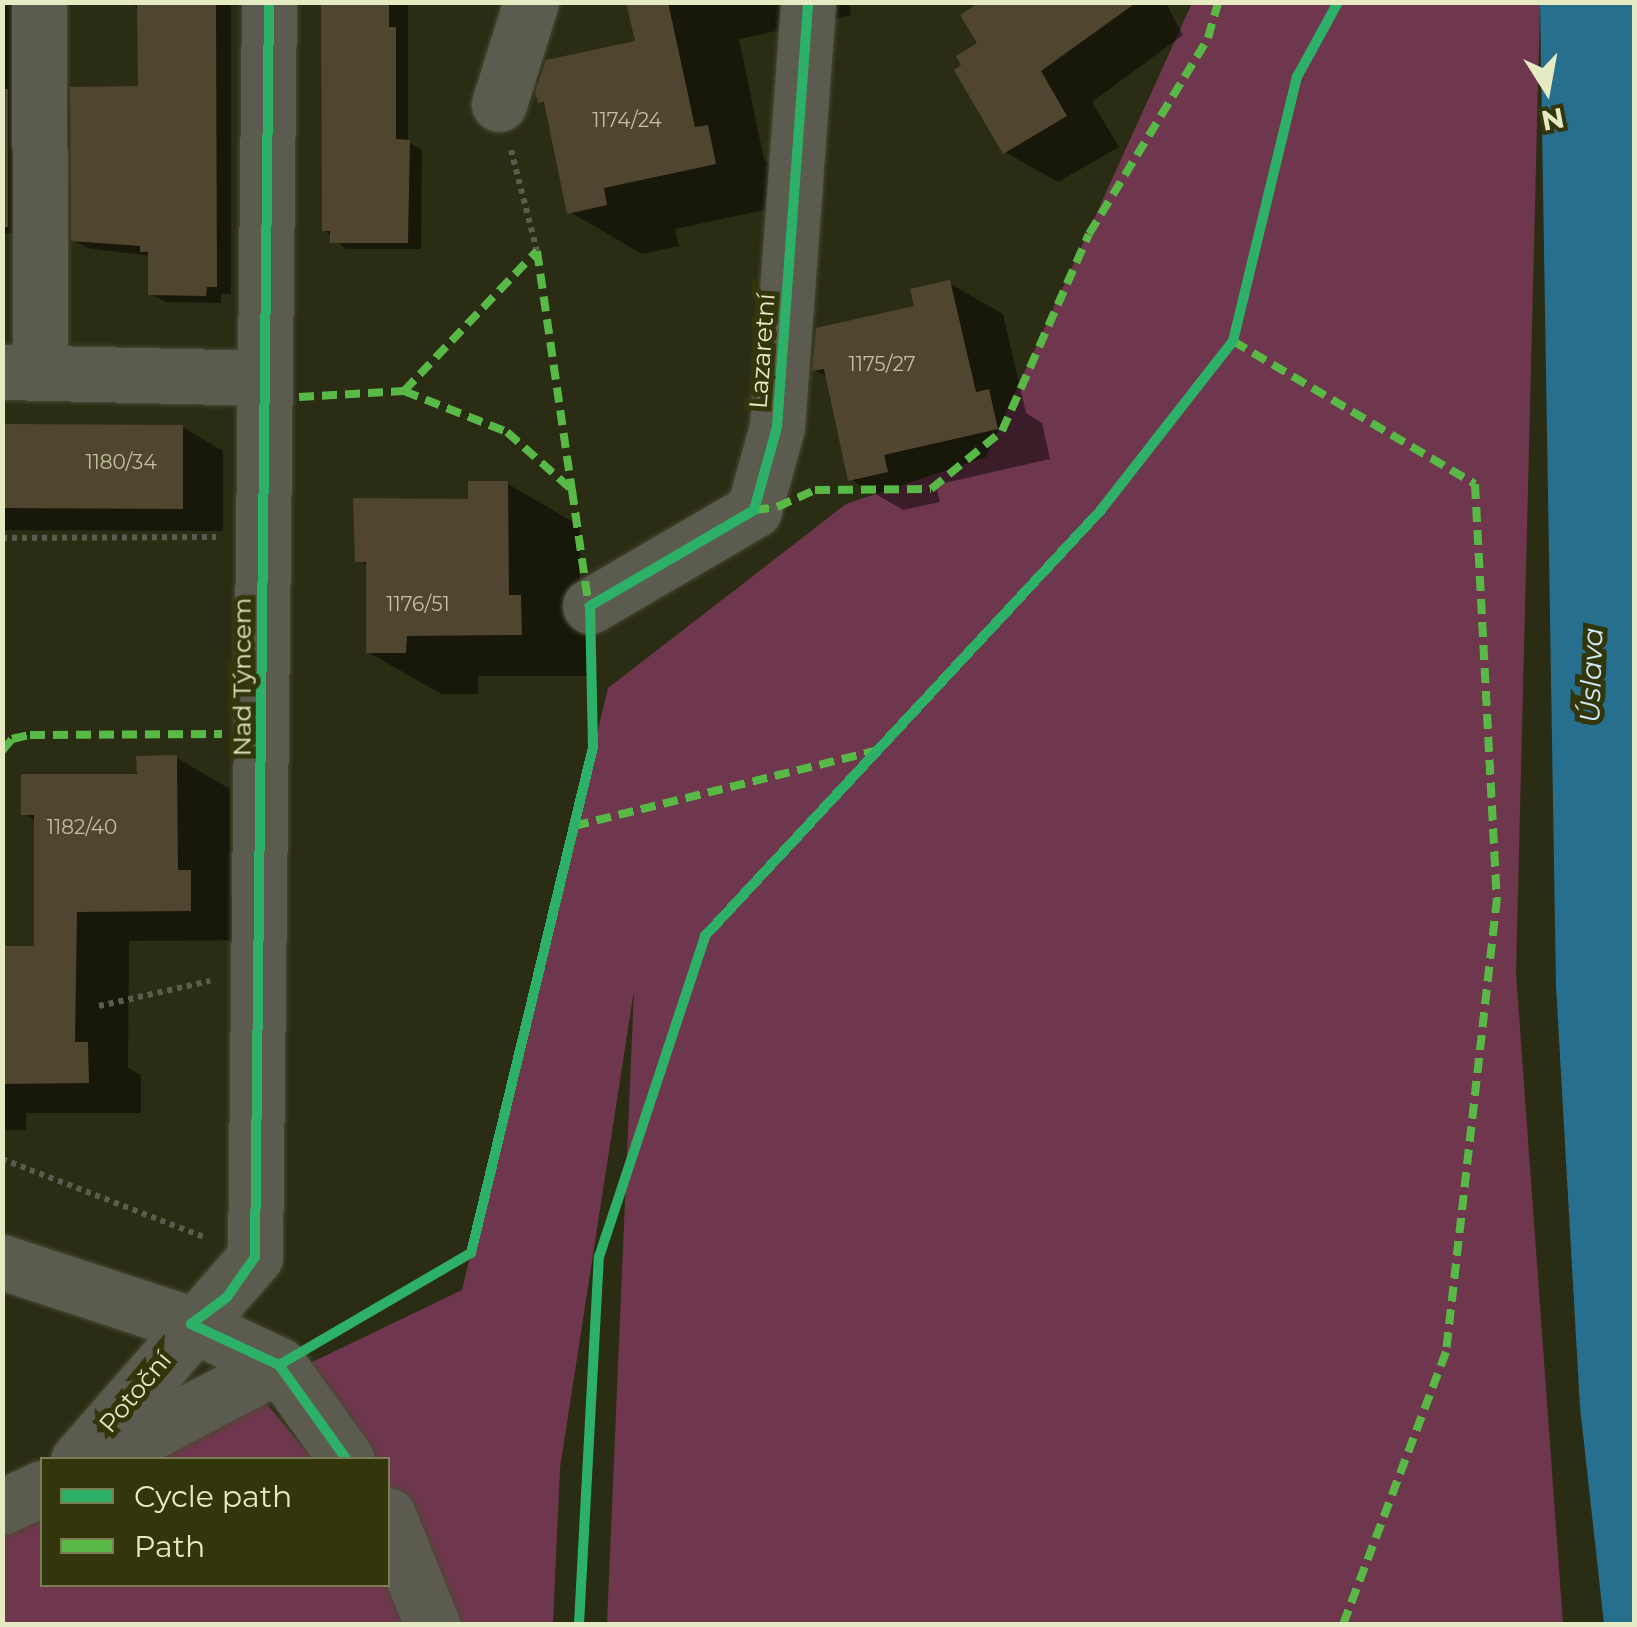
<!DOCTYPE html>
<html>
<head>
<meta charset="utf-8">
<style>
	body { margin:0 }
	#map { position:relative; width:1637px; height:1627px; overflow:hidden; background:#2b2c14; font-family:Montserrat,sans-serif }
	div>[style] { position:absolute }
	.green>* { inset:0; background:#6f374e }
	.water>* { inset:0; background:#266f8e }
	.shadow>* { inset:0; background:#0007 }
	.building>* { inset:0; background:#50462f }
	.path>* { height:6px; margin-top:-3px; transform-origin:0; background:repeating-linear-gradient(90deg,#5b5c4e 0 5px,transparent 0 10px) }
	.roads { filter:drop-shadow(0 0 2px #474932) drop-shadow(0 0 2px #474932) }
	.minor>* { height:55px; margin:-27.5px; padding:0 27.5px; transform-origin:27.5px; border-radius:27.5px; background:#5b5c4f }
	.quiet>* { height:8px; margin-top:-4px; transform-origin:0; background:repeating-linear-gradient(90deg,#58b947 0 15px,transparent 0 23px) }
	.cycleway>* { height:10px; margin:-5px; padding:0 5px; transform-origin:5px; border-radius:5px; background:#2db169 }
	span { translate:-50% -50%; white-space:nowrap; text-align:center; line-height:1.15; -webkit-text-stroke:10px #33360a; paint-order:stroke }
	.number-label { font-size:20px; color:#c0c19e }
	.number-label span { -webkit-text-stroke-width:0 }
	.street-label { font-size:25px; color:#e6eac3 }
	.water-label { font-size:28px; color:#d0e7f4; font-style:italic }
	.frame { position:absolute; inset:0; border:5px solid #e6eac3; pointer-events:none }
	.legend { position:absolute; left:40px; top:1457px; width:350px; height:130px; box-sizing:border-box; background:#33360a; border:2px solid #7b7e54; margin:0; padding:12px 18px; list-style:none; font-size:30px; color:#e6eac3 }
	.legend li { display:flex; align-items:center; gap:20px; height:50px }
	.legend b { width:50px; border:2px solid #7b7e54 }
	.north { position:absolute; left:1497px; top:40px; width:100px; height:100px; -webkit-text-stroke:8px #33360a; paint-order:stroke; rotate:169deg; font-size:28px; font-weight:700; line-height:40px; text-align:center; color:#e6eac3 }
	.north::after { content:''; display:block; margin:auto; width:35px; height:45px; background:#e6eac3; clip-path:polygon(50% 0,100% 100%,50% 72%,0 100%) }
</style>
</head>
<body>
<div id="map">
	<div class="green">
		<div style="clip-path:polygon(1192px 3px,1540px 3px,1516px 973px,1563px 1624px,607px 1624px,634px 990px,560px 1468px,553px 1624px,451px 1624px,417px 1525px,388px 1484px,388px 1460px,370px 1459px,304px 1366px,462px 1290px,608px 688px,846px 504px,986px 457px)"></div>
		<div style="clip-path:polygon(255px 1390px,313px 1459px,113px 1460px)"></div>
		<div style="clip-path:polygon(42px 1494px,42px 1584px,388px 1584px,404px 1624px,3px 1624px,2px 1513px)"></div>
	</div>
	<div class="water">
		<div style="clip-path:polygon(1540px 3px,1634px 3px,1634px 1624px,1604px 1624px,1580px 1407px,1556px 986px)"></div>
	</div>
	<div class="shadow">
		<div style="clip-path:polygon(2px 2px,25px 2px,22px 234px,2px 233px)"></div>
		<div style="clip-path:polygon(133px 2px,231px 2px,231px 294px,221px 294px,221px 303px,166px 302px,151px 294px,151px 256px,88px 248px,73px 240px,140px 89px,140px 15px)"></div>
		<div style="clip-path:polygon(324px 2px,408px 2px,408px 142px,422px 150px,421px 249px,346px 249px,324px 230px)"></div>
		<div style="clip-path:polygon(627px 2px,849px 2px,851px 15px,739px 39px,764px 160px,780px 169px,788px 205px,675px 229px,679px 246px,642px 254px,570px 212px,547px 105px,540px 101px,637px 43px)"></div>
		<div style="clip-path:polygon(985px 2px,1165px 2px,1183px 35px,1092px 102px,1119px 147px,1058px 182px,1005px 152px,981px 44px)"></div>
		<div style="clip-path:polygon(949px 283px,1003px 314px,1026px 413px,1042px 423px,1050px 459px,936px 485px,940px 502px,903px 510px,850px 479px,829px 378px,815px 370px)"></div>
		<div style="clip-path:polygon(2px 427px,182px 427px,223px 451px,223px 531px,2px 530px)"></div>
		<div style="clip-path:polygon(508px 484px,580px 526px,580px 632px,593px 640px,593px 676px,478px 676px,478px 694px,441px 694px,368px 652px,368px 566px,358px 560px)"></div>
		<div style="clip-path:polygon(177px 758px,230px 789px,230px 896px,243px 903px,244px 940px,129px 941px,128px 1068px,141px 1075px,141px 1113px,26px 1113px,26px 1130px,2px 1130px,2px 948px,37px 948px,37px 821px,24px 814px)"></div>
	</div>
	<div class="building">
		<div style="clip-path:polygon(137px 2px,216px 2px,217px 287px,207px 287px,206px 296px,148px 295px,148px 252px,140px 252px,140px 246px,71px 241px,70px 87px,138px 86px)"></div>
		<div style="clip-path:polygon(321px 2px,389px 2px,389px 27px,396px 27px,396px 139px,410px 140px,408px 243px,330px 243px,330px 231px,322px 231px)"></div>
		<div style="clip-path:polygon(626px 2px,668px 2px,695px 127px,708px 125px,716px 164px,604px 188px,607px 205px,567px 214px,544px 102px,538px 103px,535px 92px,546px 60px,635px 41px)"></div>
		<div style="clip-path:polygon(980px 2px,1137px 2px,1041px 71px,1067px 116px,1003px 154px,954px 70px,961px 65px,956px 56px,977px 43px,960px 15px)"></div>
		<div style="clip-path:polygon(2px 89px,8px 89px,8px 227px,2px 227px)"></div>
		<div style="clip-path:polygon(950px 280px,976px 392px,989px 389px,998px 429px,884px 455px,888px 472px,848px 481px,824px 369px,812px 371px,816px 328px,914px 306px,910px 289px)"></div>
		<div style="clip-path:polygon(2px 424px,183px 425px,183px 509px,2px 508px)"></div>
		<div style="clip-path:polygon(468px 481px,508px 481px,509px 595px,521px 595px,522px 635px,407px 636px,406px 653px,366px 653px,366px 562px,355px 562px,353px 498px,468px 499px)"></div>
		<div style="clip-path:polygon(177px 755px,178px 870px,191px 870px,191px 911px,77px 912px,75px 1042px,88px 1042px,89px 1083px,2px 1084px,2px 946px,34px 946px,34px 815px,21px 815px,21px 774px,137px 774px,136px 756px)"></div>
	</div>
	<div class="path">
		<div style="left:511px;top:150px;width:104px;rotate:75.6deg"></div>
		<div style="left:2px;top:538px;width:214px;rotate:-0.3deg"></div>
		<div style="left:99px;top:1006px;width:114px;rotate:-12.7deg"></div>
		<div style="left:2px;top:1159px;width:220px;rotate:21.1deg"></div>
	</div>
	<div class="roads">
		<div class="minor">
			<div style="left:39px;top:2px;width:371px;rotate:89.8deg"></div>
			<div style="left:499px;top:104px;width:107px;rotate:-72.6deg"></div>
			<div style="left:5px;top:372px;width:257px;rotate:1.3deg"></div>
			<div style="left:590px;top:606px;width:190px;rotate:-30.3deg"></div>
			<div style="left:754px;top:510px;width:86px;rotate:-74.5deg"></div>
			<div style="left:777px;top:427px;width:426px;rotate:-85.8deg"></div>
			<div style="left:2px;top:1262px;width:199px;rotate:18.2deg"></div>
			<div style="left:191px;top:1324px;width:97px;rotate:25deg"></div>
			<div style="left:279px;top:1365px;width:117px;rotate:54.4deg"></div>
			<div style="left:78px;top:1460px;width:269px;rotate:-48.9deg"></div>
			<div style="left:255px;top:1257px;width:1255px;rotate:-89.36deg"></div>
			<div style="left:98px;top:1460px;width:204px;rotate:-27.7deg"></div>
			<div style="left:2px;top:1507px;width:44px;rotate:-25.4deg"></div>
			<div style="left:388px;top:1515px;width:118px;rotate:68deg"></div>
		</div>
	</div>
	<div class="quiet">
		<div style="left:1233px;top:341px;width:281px;rotate:30.6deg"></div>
		<div style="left:1475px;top:484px;width:415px;rotate:87deg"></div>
		<div style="left:1497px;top:898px;width:457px;rotate:96.4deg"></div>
		<div style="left:1446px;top:1352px;width:291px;rotate:110.7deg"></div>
		<div style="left:404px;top:391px;width:193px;rotate:-46.5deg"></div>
		<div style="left:537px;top:251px;width:242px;rotate:81.7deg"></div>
		<div style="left:299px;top:397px;width:105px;rotate:-3.3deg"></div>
		<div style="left:404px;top:391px;width:111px;rotate:21.7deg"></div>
		<div style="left:507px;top:432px;width:87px;rotate:41.7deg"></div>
		<div style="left:572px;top:490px;width:126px;rotate:81.8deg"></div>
		<div style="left:754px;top:510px;width:23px;rotate:-7deg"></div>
		<div style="left:777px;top:507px;width:42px;rotate:-24.1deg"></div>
		<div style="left:815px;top:490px;width:116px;rotate:-0.5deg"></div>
		<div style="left:931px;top:489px;width:92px;rotate:-39.2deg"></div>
		<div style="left:1002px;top:431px;width:215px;rotate:-66.2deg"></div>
		<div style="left:1089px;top:234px;width:229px;rotate:-58.7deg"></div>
		<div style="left:1208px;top:38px;width:37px;rotate:-74deg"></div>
		<div style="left:2px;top:751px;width:16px;rotate:-50deg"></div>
		<div style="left:12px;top:739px;width:18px;rotate:-13deg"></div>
		<div style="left:30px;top:735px;width:192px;rotate:-0.3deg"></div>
		<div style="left:574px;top:826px;width:310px;rotate:-14deg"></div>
	</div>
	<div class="cycleway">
		<div style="left:269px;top:2px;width:1255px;rotate:90.64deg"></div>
		<div style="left:255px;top:1257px;width:49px;rotate:125deg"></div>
		<div style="left:227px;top:1297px;width:45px;rotate:143.1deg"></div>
		<div style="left:191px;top:1324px;width:97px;rotate:25deg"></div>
		<div style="left:279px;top:1365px;width:117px;rotate:54.4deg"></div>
		<div style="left:279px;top:1365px;width:222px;rotate:-30.3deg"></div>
		<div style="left:471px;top:1253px;width:520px;rotate:-76.44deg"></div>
		<div style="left:593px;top:747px;width:141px;rotate:-91.2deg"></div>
		<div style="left:590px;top:606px;width:190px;rotate:-30.3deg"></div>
		<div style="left:754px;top:510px;width:86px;rotate:-74.5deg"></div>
		<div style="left:777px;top:427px;width:426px;rotate:-85.8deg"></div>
		<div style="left:579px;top:1624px;width:368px;rotate:-86.9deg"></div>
		<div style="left:599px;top:1257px;width:338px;rotate:-71.7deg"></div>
		<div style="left:705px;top:936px;width:582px;rotate:-47.09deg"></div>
		<div style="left:1101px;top:510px;width:214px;rotate:-52deg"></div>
		<div style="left:1233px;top:341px;width:272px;rotate:-76.4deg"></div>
		<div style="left:1297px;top:77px;width:85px;rotate:-61.3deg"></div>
	</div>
	<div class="number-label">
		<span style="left:627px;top:120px">1174/24</span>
		<span style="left:882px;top:364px">1175/27</span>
		<span style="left:121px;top:462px">1180/34</span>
		<span style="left:418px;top:604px">1176/51</span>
		<span style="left:82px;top:827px">1182/40</span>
	</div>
	<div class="street-label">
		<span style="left:762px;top:351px;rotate:-86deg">Lazaretní</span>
		<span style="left:242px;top:677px;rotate:-90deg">Nad Týncem</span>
		<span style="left:135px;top:1392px;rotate:-50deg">Potoční</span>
	</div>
	<div class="water-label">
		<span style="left:1591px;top:675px;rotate:-88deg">Úslava</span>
	</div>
	<div class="frame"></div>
	<ul class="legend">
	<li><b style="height:12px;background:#2db169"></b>Cycle path</li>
	<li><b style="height:12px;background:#58b947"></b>Path</li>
	</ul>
	<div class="north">N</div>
</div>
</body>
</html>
